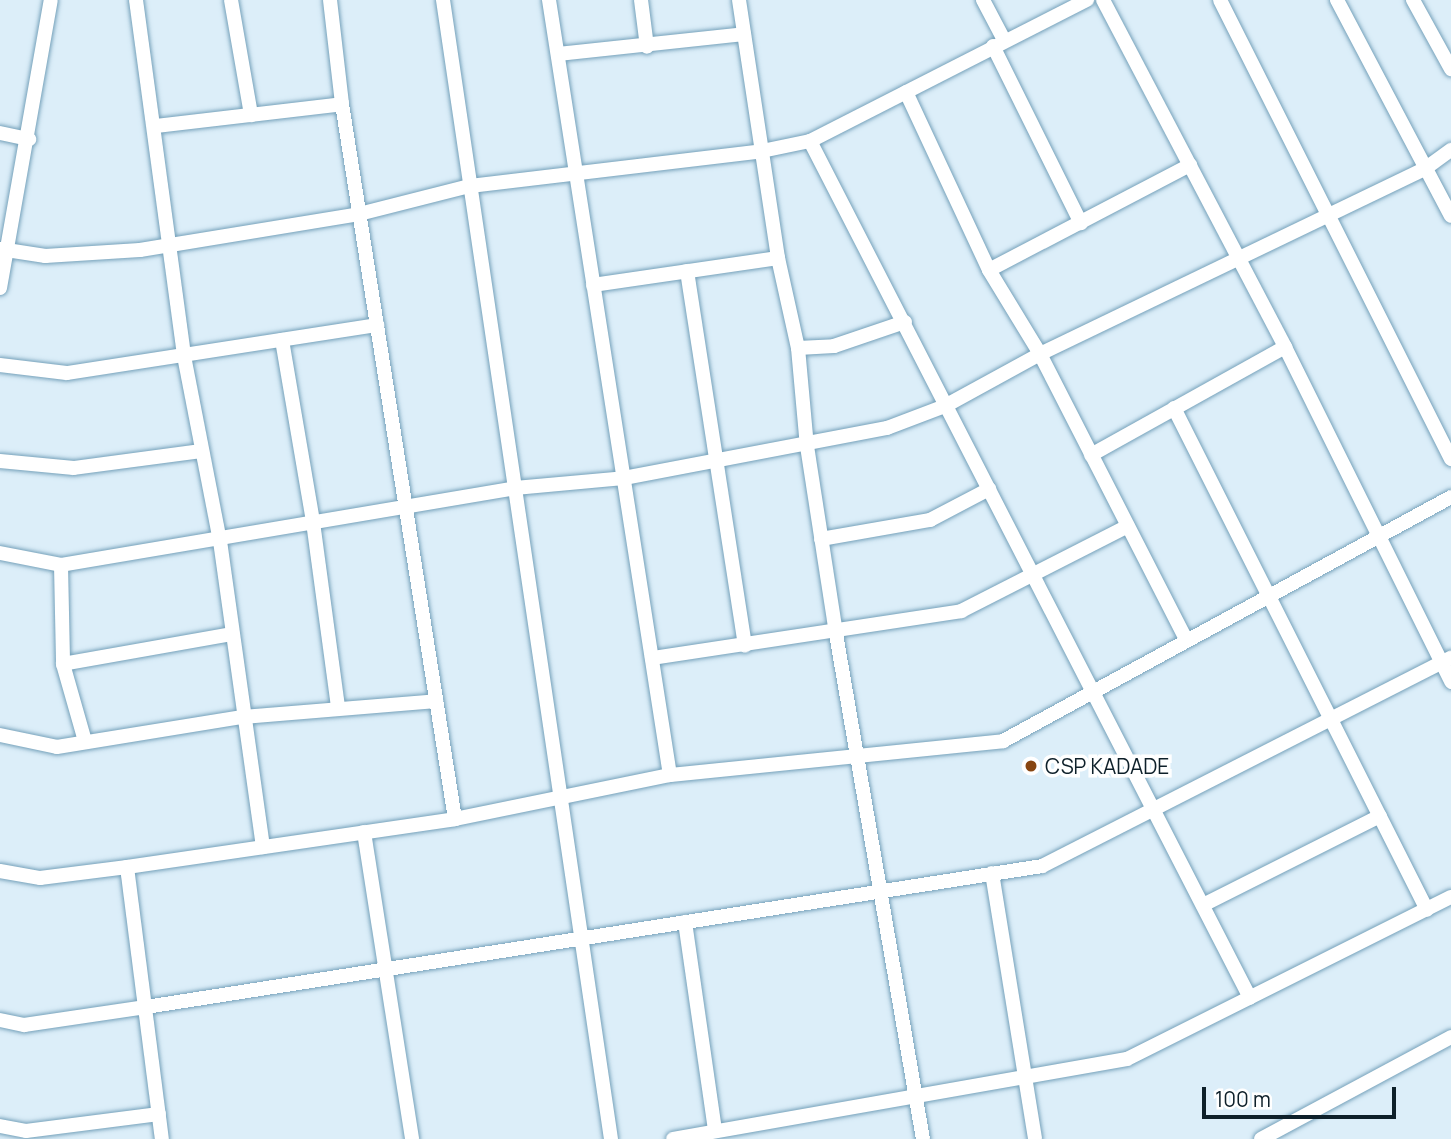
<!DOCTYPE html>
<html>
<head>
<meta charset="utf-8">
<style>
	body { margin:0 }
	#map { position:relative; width:1451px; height:1139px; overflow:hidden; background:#dceef9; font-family:Manrope,sans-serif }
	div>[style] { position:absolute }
	.roads { filter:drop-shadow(0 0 2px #75a1ba) drop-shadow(0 0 2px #75a1ba) }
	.minor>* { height:14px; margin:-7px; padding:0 7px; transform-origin:7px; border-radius:7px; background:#fff }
	.dots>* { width:19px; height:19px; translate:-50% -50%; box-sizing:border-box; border:4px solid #fff; border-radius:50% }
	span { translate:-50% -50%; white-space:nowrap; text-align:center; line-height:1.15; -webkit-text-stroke:7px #fff; paint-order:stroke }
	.poi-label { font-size:21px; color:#0e202a }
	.left { translate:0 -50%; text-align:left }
	.scale { position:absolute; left:1202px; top:1087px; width:194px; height:32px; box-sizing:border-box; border:4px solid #0e202a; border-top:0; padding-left:9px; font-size:21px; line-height:24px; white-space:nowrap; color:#0e202a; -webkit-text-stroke:5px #fff; paint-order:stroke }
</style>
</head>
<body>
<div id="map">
	<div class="roads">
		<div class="minor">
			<div style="left:136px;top:0;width:359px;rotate:82.3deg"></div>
			<div style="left:184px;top:356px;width:188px;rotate:79deg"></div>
			<div style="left:220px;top:541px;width:309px;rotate:82deg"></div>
			<div style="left:231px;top:0;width:117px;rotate:80.1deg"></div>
			<div style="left:330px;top:0;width:105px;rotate:83.4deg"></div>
			<div style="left:342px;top:104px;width:724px;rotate:81.02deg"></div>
			<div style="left:443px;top:0;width:1151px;rotate:81.61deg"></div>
			<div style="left:549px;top:0;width:784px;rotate:81.13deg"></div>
			<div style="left:641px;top:0;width:47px;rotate:82.7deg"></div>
			<div style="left:739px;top:0;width:261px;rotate:81.4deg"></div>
			<div style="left:778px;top:258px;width:92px;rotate:77.5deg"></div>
			<div style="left:798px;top:348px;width:98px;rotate:84.8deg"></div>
			<div style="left:807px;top:446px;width:190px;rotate:81.2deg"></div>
			<div style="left:836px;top:634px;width:512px;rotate:80.23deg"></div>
			<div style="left:983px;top:0;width:45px;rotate:62.3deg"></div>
			<div style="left:1103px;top:0;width:392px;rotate:62.3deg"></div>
			<div style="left:1285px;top:347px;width:374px;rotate:63.6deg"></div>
			<div style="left:1220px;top:0;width:514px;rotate:63.29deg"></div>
			<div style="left:1337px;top:0;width:244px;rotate:62.2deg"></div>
			<div style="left:1413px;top:0;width:79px;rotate:61.2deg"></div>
			<div style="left:993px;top:46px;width:198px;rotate:63.6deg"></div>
			<div style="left:558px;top:54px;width:187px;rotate:-6.1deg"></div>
			<div style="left:906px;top:92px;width:196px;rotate:65deg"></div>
			<div style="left:989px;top:270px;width:98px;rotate:58.7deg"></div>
			<div style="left:1040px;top:354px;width:322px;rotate:62.9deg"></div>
			<div style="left:156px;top:126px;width:187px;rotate:-6.7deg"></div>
			<div style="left:0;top:133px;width:30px;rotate:12deg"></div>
			<div style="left:810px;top:141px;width:963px;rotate:62.82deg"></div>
			<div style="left:0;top:249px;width:46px;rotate:8.8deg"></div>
			<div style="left:45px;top:256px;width:95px;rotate:-3.6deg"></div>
			<div style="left:140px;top:250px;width:222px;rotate:-9.3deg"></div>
			<div style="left:359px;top:214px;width:114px;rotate:-14.2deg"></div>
			<div style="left:470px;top:186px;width:294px;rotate:-6.8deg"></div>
			<div style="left:762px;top:151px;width:49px;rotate:-11.8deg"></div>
			<div style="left:810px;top:141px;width:311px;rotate:-27deg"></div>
			<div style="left:989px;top:270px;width:227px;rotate:-27.6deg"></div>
			<div style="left:687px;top:271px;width:379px;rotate:81.2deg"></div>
			<div style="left:593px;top:285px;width:187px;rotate:-8.3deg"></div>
			<div style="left:0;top:288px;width:292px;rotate:-80deg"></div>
			<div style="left:282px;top:340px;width:185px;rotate:80.3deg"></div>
			<div style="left:313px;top:522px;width:188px;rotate:82.3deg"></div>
			<div style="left:798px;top:348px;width:36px;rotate:-3deg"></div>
			<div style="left:834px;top:346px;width:75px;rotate:-18.7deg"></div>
			<div style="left:0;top:365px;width:67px;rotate:6.8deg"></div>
			<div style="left:67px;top:373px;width:314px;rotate:-8.8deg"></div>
			<div style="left:1174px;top:408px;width:562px;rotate:63.25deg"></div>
			<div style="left:1091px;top:455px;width:222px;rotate:-29.1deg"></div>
			<div style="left:0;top:461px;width:74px;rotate:5.4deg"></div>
			<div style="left:74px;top:468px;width:129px;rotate:-7.6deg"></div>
			<div style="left:821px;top:539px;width:111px;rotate:-9.9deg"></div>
			<div style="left:930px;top:520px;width:67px;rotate:-27.7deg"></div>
			<div style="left:0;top:553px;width:62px;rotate:11.1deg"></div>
			<div style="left:61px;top:565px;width:460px;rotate:-9.6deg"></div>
			<div style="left:515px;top:488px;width:109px;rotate:-5.2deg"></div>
			<div style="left:624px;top:478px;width:268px;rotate:-10.8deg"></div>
			<div style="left:887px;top:428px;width:62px;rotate:-20.8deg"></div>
			<div style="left:945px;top:406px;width:108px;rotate:-28.7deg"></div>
			<div style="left:1040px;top:354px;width:428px;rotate:-25.7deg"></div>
			<div style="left:1426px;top:168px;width:31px;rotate:-36deg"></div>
			<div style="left:61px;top:565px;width:99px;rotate:88.8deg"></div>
			<div style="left:63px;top:664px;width:80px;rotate:74.1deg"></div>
			<div style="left:652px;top:658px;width:313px;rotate:-8.6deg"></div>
			<div style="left:961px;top:611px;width:187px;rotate:-27deg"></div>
			<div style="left:63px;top:664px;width:171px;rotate:-10.1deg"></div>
			<div style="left:0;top:735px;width:58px;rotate:11.9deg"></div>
			<div style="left:57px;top:747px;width:188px;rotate:-9.2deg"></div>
			<div style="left:243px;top:717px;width:194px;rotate:-4.7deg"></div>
			<div style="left:364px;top:832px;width:311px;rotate:81.1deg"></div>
			<div style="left:127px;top:867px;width:274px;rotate:82.7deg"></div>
			<div style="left:0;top:871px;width:41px;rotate:9.9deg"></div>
			<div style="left:40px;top:878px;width:88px;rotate:-7.2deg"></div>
			<div style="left:127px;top:867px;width:331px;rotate:-8.3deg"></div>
			<div style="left:455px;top:819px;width:219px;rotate:-11.6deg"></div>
			<div style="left:670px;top:775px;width:335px;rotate:-5.8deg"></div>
			<div style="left:1003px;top:741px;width:510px;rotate:-28.57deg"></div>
			<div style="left:992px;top:873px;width:269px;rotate:80.8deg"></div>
			<div style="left:1203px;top:905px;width:198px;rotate:-26.7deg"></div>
			<div style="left:685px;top:922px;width:211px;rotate:81.8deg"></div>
			<div style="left:0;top:1020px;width:25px;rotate:12deg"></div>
			<div style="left:24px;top:1025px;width:123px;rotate:-8.4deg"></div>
			<div style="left:146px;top:1007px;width:907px;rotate:-8.94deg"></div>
			<div style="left:1042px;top:866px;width:459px;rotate:-27deg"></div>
			<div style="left:0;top:1126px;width:26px;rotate:11deg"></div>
			<div style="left:26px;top:1131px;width:134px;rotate:-7.3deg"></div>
			<div style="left:673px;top:1139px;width:461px;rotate:-10deg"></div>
			<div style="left:1127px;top:1059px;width:362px;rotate:-26.6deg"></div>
			<div style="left:1261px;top:1139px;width:216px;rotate:-28.2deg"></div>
		</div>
	</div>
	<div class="dots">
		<div style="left:1031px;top:766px;background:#874511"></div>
	</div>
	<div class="poi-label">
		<span class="left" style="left:1045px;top:766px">CSP KADADE</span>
	</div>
	<div class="scale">100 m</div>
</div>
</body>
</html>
